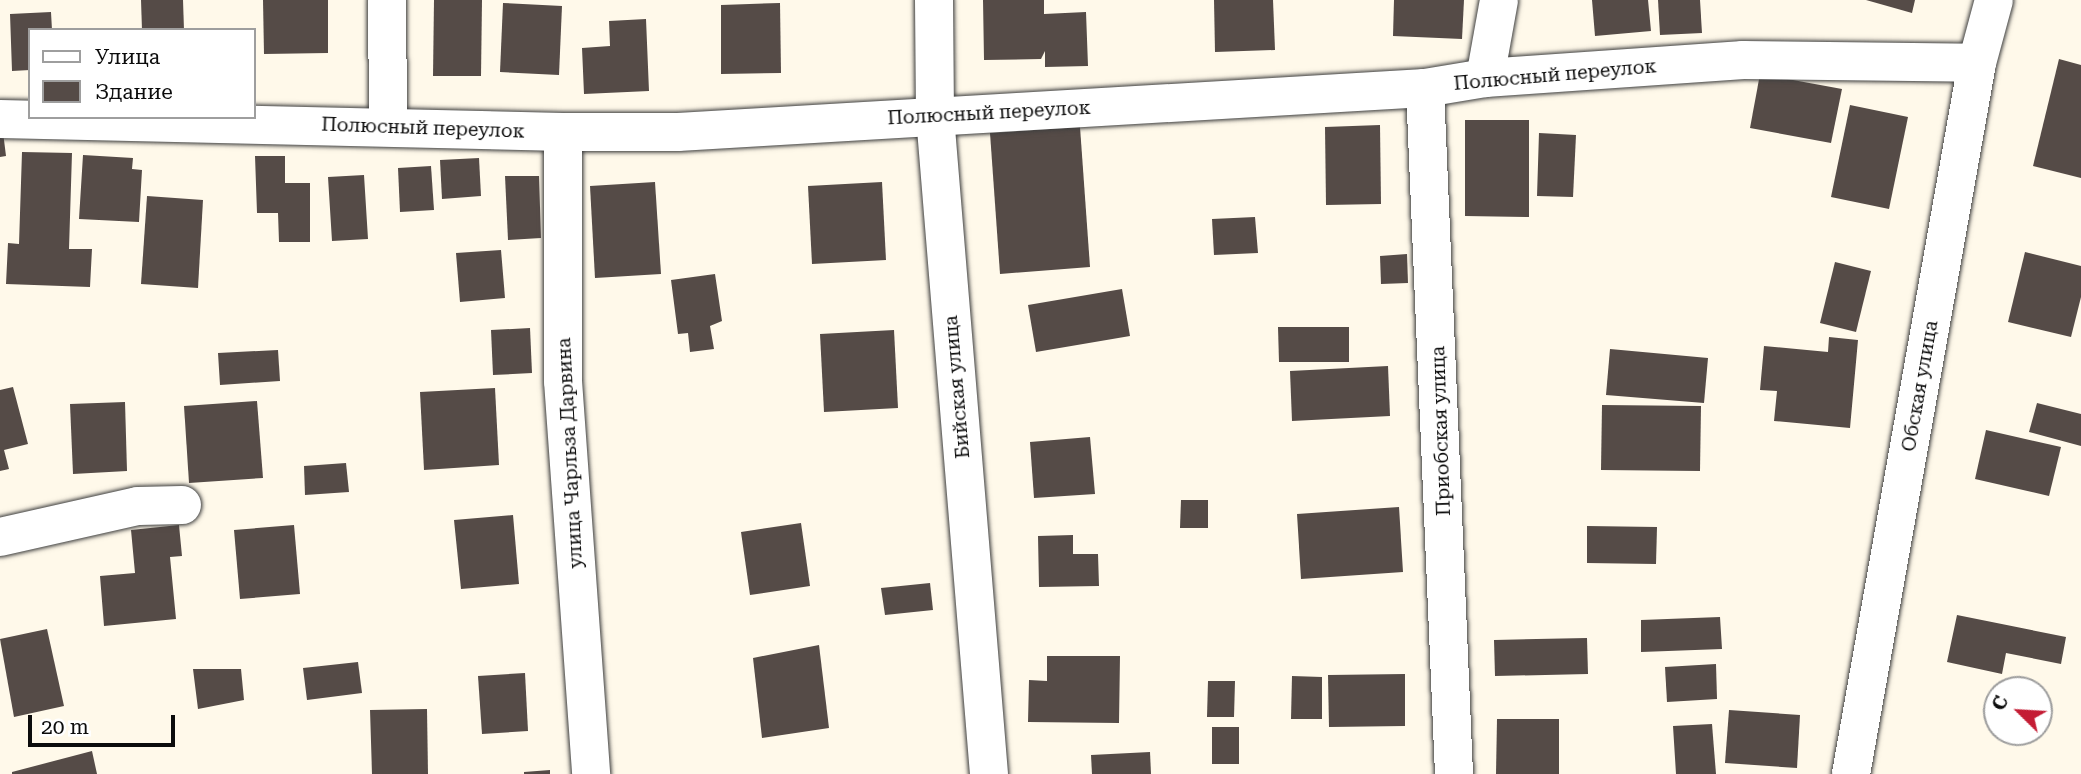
<!DOCTYPE html>
<html>
<head>
<meta charset="utf-8">
<style>
	body { margin:0 }
	#map { position:relative; width:2081px; height:774px; overflow:hidden; background:#fff9ea; font-family:"Roboto Serif",serif }
	div>[style] { position:absolute }
	.building>* { inset:0; background:#554b47 }
	.roads { filter:drop-shadow(0 0 2px #3f3f3f) drop-shadow(0 0 2px #3f3f3f) }
	.minor>* { height:38px; margin:-19px; padding:0 19px; transform-origin:19px; border-radius:19px; background:#fff }
	span { translate:-50% -50%; white-space:nowrap; text-align:center; line-height:1.15; -webkit-text-stroke:7px #fff; paint-order:stroke }
	.street-label { font-size:19px; color:#0c0c0c }
	.legend { position:absolute; left:28px; top:28px; width:228px; height:91px; box-sizing:border-box; background:#fff; border:2px solid #9e9e9e; margin:0; padding:9px 12px; list-style:none; font-size:21px; color:#0c0c0c }
	.legend li { display:flex; align-items:center; gap:14px; height:35px }
	.legend b { width:35px; border:2px solid #9e9e9e }
	.north { position:absolute; left:1983px; top:676px; width:70px; height:70px; box-sizing:border-box; background:#fff; border:2px solid #9e9e9e; border-radius:50%; rotate:294deg; font-size:19px; font-weight:700; line-height:28px; text-align:center; color:#0c0c0c }
	.north::after { content:''; display:block; margin:auto; width:24px; height:32px; background:#c41c34; clip-path:polygon(50% 0,100% 100%,50% 72%,0 100%) }
	.scale { position:absolute; left:28px; top:715px; width:147px; height:32px; box-sizing:border-box; border:4px solid #0c0c0c; border-top:0; padding-left:9px; font-size:21px; line-height:24px; white-space:nowrap; color:#0c0c0c; -webkit-text-stroke:5px #fff; paint-order:stroke }
</style>
</head>
<body>
<div id="map">
	<div class="building">
		<div style="clip-path:polygon(141px 0,183px 0,184px 30px,142px 30px)"></div>
		<div style="clip-path:polygon(263px 0,328px 0,328px 53px,264px 54px)"></div>
		<div style="clip-path:polygon(434px 0,482px 0,481px 76px,433px 76px)"></div>
		<div style="clip-path:polygon(983px 0,1044px 0,1044px 14px,1086px 12px,1088px 66px,1045px 67px,1045px 51px,1041px 59px,984px 60px)"></div>
		<div style="clip-path:polygon(1214px 0,1273px 0,1275px 50px,1215px 52px)"></div>
		<div style="clip-path:polygon(1394px 0,1464px 0,1462px 39px,1393px 36px)"></div>
		<div style="clip-path:polygon(1592px 0,1648px 0,1651px 31px,1595px 36px)"></div>
		<div style="clip-path:polygon(1658px 0,1700px 0,1702px 33px,1660px 35px)"></div>
		<div style="clip-path:polygon(1866px 0,1915px 0,1912px 13px)"></div>
		<div style="clip-path:polygon(503px 3px,562px 6px,559px 75px,500px 72px)"></div>
		<div style="clip-path:polygon(780px 3px,781px 73px,721px 74px,721px 5px)"></div>
		<div style="clip-path:polygon(51px 12px,52px 30px,30px 30px,30px 70px,12px 71px,10px 14px)"></div>
		<div style="clip-path:polygon(646px 19px,649px 91px,584px 94px,582px 48px,610px 46px,609px 21px)"></div>
		<div style="clip-path:polygon(2059px 59px,2081px 65px,2081px 178px,2033px 166px)"></div>
		<div style="clip-path:polygon(1760px 74px,1842px 89px,1831px 143px,1750px 128px)"></div>
		<div style="clip-path:polygon(1850px 105px,1908px 117px,1889px 209px,1831px 197px)"></div>
		<div style="clip-path:polygon(1465px 120px,1529px 120px,1529px 217px,1465px 216px)"></div>
		<div style="clip-path:polygon(1380px 125px,1381px 204px,1326px 205px,1325px 127px)"></div>
		<div style="clip-path:polygon(1080px 127px,1090px 267px,1000px 274px,990px 133px)"></div>
		<div style="clip-path:polygon(0 132px,3px 132px,6px 156px,0 157px)"></div>
		<div style="clip-path:polygon(1539px 133px,1576px 135px,1573px 197px,1537px 196px)"></div>
		<div style="clip-path:polygon(22px 152px,72px 153px,69px 249px,92px 249px,90px 287px,6px 284px,8px 243px,19px 244px)"></div>
		<div style="clip-path:polygon(83px 155px,133px 158px,132px 169px,142px 170px,139px 222px,79px 219px)"></div>
		<div style="clip-path:polygon(255px 156px,285px 156px,285px 183px,310px 183px,310px 242px,279px 242px,278px 213px,257px 213px)"></div>
		<div style="clip-path:polygon(479px 158px,481px 196px,442px 199px,440px 160px)"></div>
		<div style="clip-path:polygon(431px 166px,434px 210px,400px 212px,398px 168px)"></div>
		<div style="clip-path:polygon(364px 175px,368px 239px,332px 241px,328px 177px)"></div>
		<div style="clip-path:polygon(505px 176px,539px 176px,541px 238px,508px 240px)"></div>
		<div style="clip-path:polygon(655px 182px,661px 274px,595px 278px,590px 186px)"></div>
		<div style="clip-path:polygon(882px 182px,886px 260px,812px 264px,808px 186px)"></div>
		<div style="clip-path:polygon(147px 196px,203px 200px,198px 288px,141px 284px)"></div>
		<div style="clip-path:polygon(1255px 217px,1258px 253px,1214px 255px,1212px 219px)"></div>
		<div style="clip-path:polygon(501px 250px,505px 298px,460px 302px,456px 253px)"></div>
		<div style="clip-path:polygon(2025px 252px,2081px 266px,2081px 297px,2071px 337px,2008px 322px)"></div>
		<div style="clip-path:polygon(1407px 254px,1408px 283px,1381px 284px,1380px 256px)"></div>
		<div style="clip-path:polygon(1835px 262px,1871px 271px,1856px 332px,1820px 323px)"></div>
		<div style="clip-path:polygon(715px 274px,722px 321px,710px 326px,714px 349px,690px 352px,688px 333px,678px 334px,671px 280px)"></div>
		<div style="clip-path:polygon(1122px 289px,1130px 336px,1036px 352px,1028px 305px)"></div>
		<div style="clip-path:polygon(1278px 327px,1349px 327px,1349px 362px,1279px 362px)"></div>
		<div style="clip-path:polygon(530px 328px,532px 373px,493px 375px,491px 330px)"></div>
		<div style="clip-path:polygon(894px 330px,898px 408px,824px 412px,820px 334px)"></div>
		<div style="clip-path:polygon(1829px 337px,1858px 340px,1850px 428px,1774px 421px,1777px 391px,1760px 390px,1764px 346px,1828px 352px)"></div>
		<div style="clip-path:polygon(1610px 349px,1708px 358px,1704px 403px,1606px 395px)"></div>
		<div style="clip-path:polygon(278px 350px,280px 381px,220px 385px,218px 353px)"></div>
		<div style="clip-path:polygon(1388px 366px,1390px 416px,1292px 421px,1290px 371px)"></div>
		<div style="clip-path:polygon(13px 387px,28px 444px,4px 450px,9px 469px,0 471px,0 390px)"></div>
		<div style="clip-path:polygon(495px 388px,499px 465px,424px 470px,420px 392px)"></div>
		<div style="clip-path:polygon(257px 401px,263px 478px,189px 483px,184px 406px)"></div>
		<div style="clip-path:polygon(125px 402px,127px 471px,73px 474px,70px 404px)"></div>
		<div style="clip-path:polygon(2037px 403px,2081px 414px,2081px 446px,2029px 432px)"></div>
		<div style="clip-path:polygon(1602px 405px,1701px 406px,1700px 471px,1601px 470px)"></div>
		<div style="clip-path:polygon(1986px 430px,2061px 447px,2049px 496px,1975px 479px)"></div>
		<div style="clip-path:polygon(1090px 437px,1095px 494px,1034px 498px,1030px 442px)"></div>
		<div style="clip-path:polygon(346px 463px,349px 492px,305px 495px,304px 466px)"></div>
		<div style="clip-path:polygon(1181px 500px,1208px 500px,1208px 528px,1180px 528px)"></div>
		<div style="clip-path:polygon(1399px 507px,1403px 572px,1301px 579px,1297px 514px)"></div>
		<div style="clip-path:polygon(513px 515px,519px 584px,461px 589px,454px 520px)"></div>
		<div style="clip-path:polygon(801px 523px,810px 586px,750px 595px,741px 532px)"></div>
		<div style="clip-path:polygon(179px 525px,182px 556px,170px 557px,176px 619px,104px 626px,100px 576px,135px 573px,131px 530px)"></div>
		<div style="clip-path:polygon(294px 525px,300px 594px,240px 599px,234px 530px)"></div>
		<div style="clip-path:polygon(1587px 526px,1657px 527px,1656px 564px,1587px 563px)"></div>
		<div style="clip-path:polygon(1073px 535px,1073px 554px,1098px 554px,1099px 586px,1039px 587px,1038px 536px)"></div>
		<div style="clip-path:polygon(930px 583px,933px 610px,885px 615px,881px 588px)"></div>
		<div style="clip-path:polygon(1957px 615px,2066px 637px,2061px 664px,2006px 653px,2002px 674px,1947px 662px)"></div>
		<div style="clip-path:polygon(1720px 617px,1722px 649px,1641px 652px,1641px 620px)"></div>
		<div style="clip-path:polygon(47px 629px,64px 706px,14px 717px,0 639px)"></div>
		<div style="clip-path:polygon(1587px 638px,1588px 674px,1495px 676px,1494px 640px)"></div>
		<div style="clip-path:polygon(819px 645px,829px 728px,762px 738px,753px 658px)"></div>
		<div style="clip-path:polygon(1047px 656px,1120px 656px,1119px 723px,1028px 722px,1029px 680px,1047px 681px)"></div>
		<div style="clip-path:polygon(358px 662px,362px 693px,307px 700px,303px 668px)"></div>
		<div style="clip-path:polygon(1716px 664px,1717px 699px,1667px 702px,1665px 667px)"></div>
		<div style="clip-path:polygon(193px 669px,241px 669px,244px 700px,198px 709px)"></div>
		<div style="clip-path:polygon(525px 673px,528px 731px,482px 734px,478px 676px)"></div>
		<div style="clip-path:polygon(1405px 674px,1405px 726px,1329px 727px,1328px 675px)"></div>
		<div style="clip-path:polygon(1292px 676px,1322px 677px,1322px 719px,1291px 719px)"></div>
		<div style="clip-path:polygon(1208px 681px,1235px 681px,1234px 717px,1207px 717px)"></div>
		<div style="clip-path:polygon(427px 709px,428px 774px,372px 774px,370px 710px)"></div>
		<div style="clip-path:polygon(1729px 710px,1800px 715px,1797px 768px,1725px 763px)"></div>
		<div style="clip-path:polygon(1497px 719px,1559px 719px,1559px 774px,1496px 774px)"></div>
		<div style="clip-path:polygon(1712px 724px,1716px 774px,1676px 774px,1673px 726px)"></div>
		<div style="clip-path:polygon(1212px 727px,1239px 727px,1239px 764px,1212px 764px)"></div>
		<div style="clip-path:polygon(92px 751px,97px 774px,12px 774px,12px 772px)"></div>
		<div style="clip-path:polygon(1150px 752px,1151px 774px,1092px 774px,1091px 755px)"></div>
		<div style="clip-path:polygon(550px 770px,550px 774px,524px 774px,524px 772px)"></div>
	</div>
	<div class="roads">
		<div class="minor">
			<div style="left:387px;top:0;width:127px;rotate:89.5deg"></div>
			<div style="left:934px;top:0;width:116px;rotate:89.5deg"></div>
			<div style="left:935px;top:116px;width:660px;rotate:85.31deg"></div>
			<div style="left:1485px;top:78px;width:79px;rotate:-79.8deg"></div>
			<div style="left:1425px;top:88px;width:687px;rotate:87.58deg"></div>
			<div style="left:0;top:119px;width:563px;rotate:1.32deg"></div>
			<div style="left:563px;top:132px;width:115px"></div>
			<div style="left:678px;top:132px;width:748px;rotate:-3.37deg"></div>
			<div style="left:1425px;top:88px;width:61px;rotate:-9.5deg"></div>
			<div style="left:1485px;top:78px;width:259px;rotate:-4deg"></div>
			<div style="left:1743px;top:60px;width:234px;rotate:0.7deg"></div>
			<div style="left:563px;top:132px;width:249px;rotate:90deg"></div>
			<div style="left:563px;top:381px;width:394px;rotate:85.9deg"></div>
			<div style="left:0;top:537px;width:141px;rotate:-12.7deg"></div>
			<div style="left:138px;top:506px;width:44px;rotate:-1.3deg"></div>
			<div style="left:1851px;top:774px;width:722px;rotate:-79.95deg"></div>
			<div style="left:1977px;top:63px;width:65px;rotate:-74.9deg"></div>
		</div>
	</div>
	<div class="street-label">
		<span style="left:1555px;top:75px;rotate:-5deg">Полюсный переулок</span>
		<span style="left:989px;top:113px;rotate:-3deg">Полюсный переулок</span>
		<span style="left:423px;top:128px;rotate:2deg">Полюсный переулок</span>
		<span style="left:1920px;top:386px;rotate:-80deg">Обская улица</span>
		<span style="left:957px;top:387px;rotate:-95deg">Бийская улица</span>
		<span style="left:1441px;top:431px;rotate:-92deg">Приобская улица</span>
		<span style="left:570px;top:453px;rotate:-93deg">улица Чарльза Дарвина</span>
	</div>
	<ul class="legend">
	<li><b style="height:9px;background:#fff"></b>Улица</li>
	<li><b style="height:19px;background:#554b47"></b>Здание</li>
	</ul>
	<div class="north">С</div>
	<div class="scale">20 m</div>
</div>
</body>
</html>
